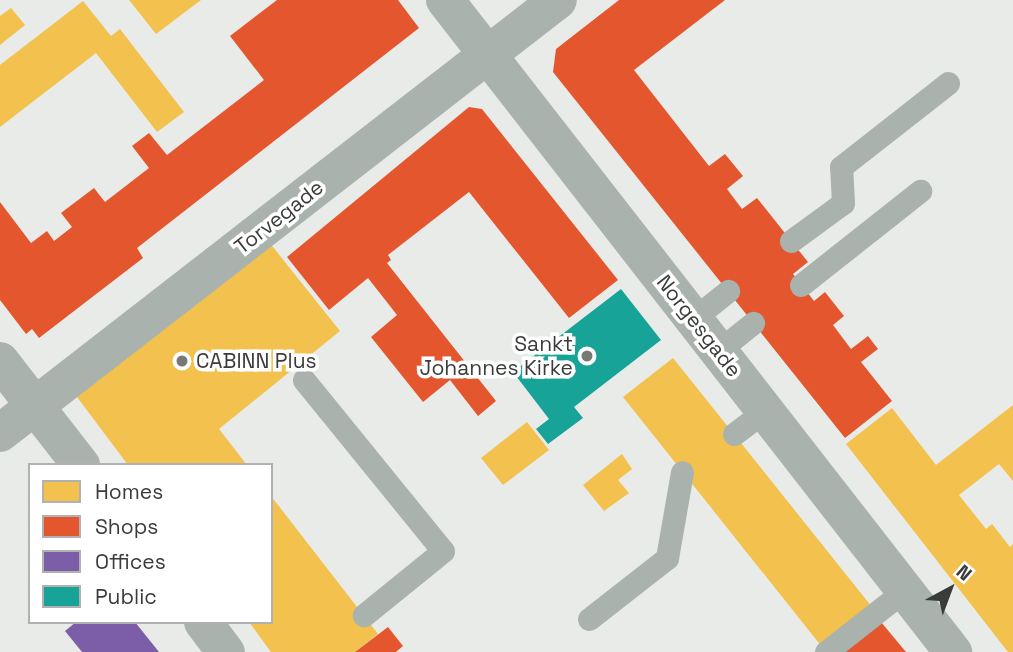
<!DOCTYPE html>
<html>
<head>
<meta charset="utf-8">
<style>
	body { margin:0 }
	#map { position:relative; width:1013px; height:652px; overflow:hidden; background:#e9ebe9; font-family:"Space Grotesk",sans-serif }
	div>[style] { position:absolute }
	.homes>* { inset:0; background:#f2c14e }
	.shops>* { inset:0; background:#e4572e }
	.offices>* { inset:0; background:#7b5ea7 }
	.public>* { inset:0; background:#17a398 }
	.lane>* { height:23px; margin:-11.5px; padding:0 11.5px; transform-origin:11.5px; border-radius:11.5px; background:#aab2ae }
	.street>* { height:38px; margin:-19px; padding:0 19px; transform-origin:19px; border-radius:19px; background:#aab2ae }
	.dots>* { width:19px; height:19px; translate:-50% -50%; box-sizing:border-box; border:4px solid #fff; border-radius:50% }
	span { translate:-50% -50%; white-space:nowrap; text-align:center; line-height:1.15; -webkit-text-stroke:7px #fff; paint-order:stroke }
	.street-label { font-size:21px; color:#3a3c3a }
	.poi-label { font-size:21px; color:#3a3c3a }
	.right { translate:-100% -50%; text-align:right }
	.left { translate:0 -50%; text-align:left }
	.legend { position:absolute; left:28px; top:463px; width:245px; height:161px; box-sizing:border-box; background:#fff; border:2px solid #b0b1b0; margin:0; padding:9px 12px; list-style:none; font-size:21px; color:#3a3c3a }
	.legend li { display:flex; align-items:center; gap:14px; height:35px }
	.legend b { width:35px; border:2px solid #b0b1b0 }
	.north { position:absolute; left:915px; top:554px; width:70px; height:70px; -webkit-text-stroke:5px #fff; paint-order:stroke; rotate:41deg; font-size:19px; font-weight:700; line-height:28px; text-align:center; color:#3a3c3a }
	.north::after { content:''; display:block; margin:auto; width:24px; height:32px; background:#3a3c3a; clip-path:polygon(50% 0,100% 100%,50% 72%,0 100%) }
</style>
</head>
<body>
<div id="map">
	<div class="homes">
		<div style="clip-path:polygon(129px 0,201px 0,156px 34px)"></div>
		<div style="clip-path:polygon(83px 1px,111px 36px,120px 29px,184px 112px,157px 132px,96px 53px,0 127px,0 65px)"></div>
		<div style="clip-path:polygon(11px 8px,25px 25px,0 45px,0 16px)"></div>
		<div style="clip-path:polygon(269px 242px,340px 331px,219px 429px,247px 465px,128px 465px,74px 393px)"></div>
		<div style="clip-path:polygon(673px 358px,872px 607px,822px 647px,623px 397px)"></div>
		<div style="clip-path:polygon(1013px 405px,1013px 481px,999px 464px,959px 495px,986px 529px,992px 524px,1010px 547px,1013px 544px,1013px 652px,1008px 652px,846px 444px,892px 408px,936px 465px)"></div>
		<div style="clip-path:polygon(527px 422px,549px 450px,503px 485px,481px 458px)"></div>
		<div style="clip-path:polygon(622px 454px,632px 469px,618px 480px,629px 493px,604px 511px,583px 485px)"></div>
		<div style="clip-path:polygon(271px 496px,378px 634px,355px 652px,271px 652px,249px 622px,271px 622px)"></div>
	</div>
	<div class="shops">
		<div style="clip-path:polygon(277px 0,398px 0,419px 28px,137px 248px,143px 258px,39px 338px,32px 329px,26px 334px,0 300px,0 202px,31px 243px,47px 231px,54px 241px,72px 227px,61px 213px,94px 188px,105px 202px,149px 168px,132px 146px,149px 133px,167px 155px,264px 80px,230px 36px)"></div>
		<div style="clip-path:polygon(619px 0,725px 0,634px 70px,709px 166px,725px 154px,743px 176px,727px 189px,742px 209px,757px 198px,808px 262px,793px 274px,814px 301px,825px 292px,844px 316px,833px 325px,851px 349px,868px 336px,878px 349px,861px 362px,892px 401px,845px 438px,553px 72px,556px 49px)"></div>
		<div style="clip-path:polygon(469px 107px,482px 109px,618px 280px,569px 318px,469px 192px,388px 255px,391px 260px,387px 263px,496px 401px,478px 416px,450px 380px,423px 402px,371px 337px,397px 315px,368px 278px,329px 310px,287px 257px)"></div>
		<div style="clip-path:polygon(881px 622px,906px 652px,843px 652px)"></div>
		<div style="clip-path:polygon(388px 627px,403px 646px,396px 652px,355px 652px)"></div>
	</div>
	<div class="offices">
		<div style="clip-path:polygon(76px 622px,135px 622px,159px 652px,82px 652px,65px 631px)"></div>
	</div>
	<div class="public">
		<div style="clip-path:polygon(621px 289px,661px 340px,574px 407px,583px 418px,548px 444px,536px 429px,549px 419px,513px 372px)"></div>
	</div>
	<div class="lane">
		<div style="left:791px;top:241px;width:64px;rotate:-36.2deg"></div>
		<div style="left:843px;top:203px;width:36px;rotate:-93deg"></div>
		<div style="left:841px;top:167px;width:136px;rotate:-38.1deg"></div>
		<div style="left:801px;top:285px;width:152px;rotate:-38.3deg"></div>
		<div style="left:693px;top:319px;width:45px;rotate:-38.7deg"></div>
		<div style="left:718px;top:351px;width:45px;rotate:-38.7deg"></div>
		<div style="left:304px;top:380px;width:220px;rotate:50.9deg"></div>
		<div style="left:443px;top:551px;width:102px;rotate:141deg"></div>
		<div style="left:734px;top:434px;width:39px;rotate:-37deg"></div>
		<div style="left:589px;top:619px;width:99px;rotate:-38deg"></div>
		<div style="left:667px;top:558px;width:87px;rotate:-80.1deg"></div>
		<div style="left:826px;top:652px;width:100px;rotate:-38.1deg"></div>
	</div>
	<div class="street">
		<div style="left:445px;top:0;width:827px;rotate:52.08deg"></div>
		<div style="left:0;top:361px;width:132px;rotate:52.1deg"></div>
		<div style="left:0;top:433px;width:706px;rotate:-37.81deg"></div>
		<div style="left:203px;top:622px;width:38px;rotate:53deg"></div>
	</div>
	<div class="dots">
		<div style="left:587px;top:356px;background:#777977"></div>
		<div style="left:182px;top:361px;background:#777977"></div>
	</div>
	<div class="street-label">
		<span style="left:279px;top:217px;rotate:-38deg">Torvegade</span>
		<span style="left:699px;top:326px;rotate:52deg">Norgesgade</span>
	</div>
	<div class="poi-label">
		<span class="right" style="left:573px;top:356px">Sankt<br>Johannes Kirke</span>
		<span class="left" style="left:196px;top:361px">CABINN Plus</span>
	</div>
	<ul class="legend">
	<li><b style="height:19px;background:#f2c14e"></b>Homes</li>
	<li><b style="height:19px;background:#e4572e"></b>Shops</li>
	<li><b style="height:19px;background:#7b5ea7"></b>Offices</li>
	<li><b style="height:19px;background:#17a398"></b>Public</li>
	</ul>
	<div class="north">N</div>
</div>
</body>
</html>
